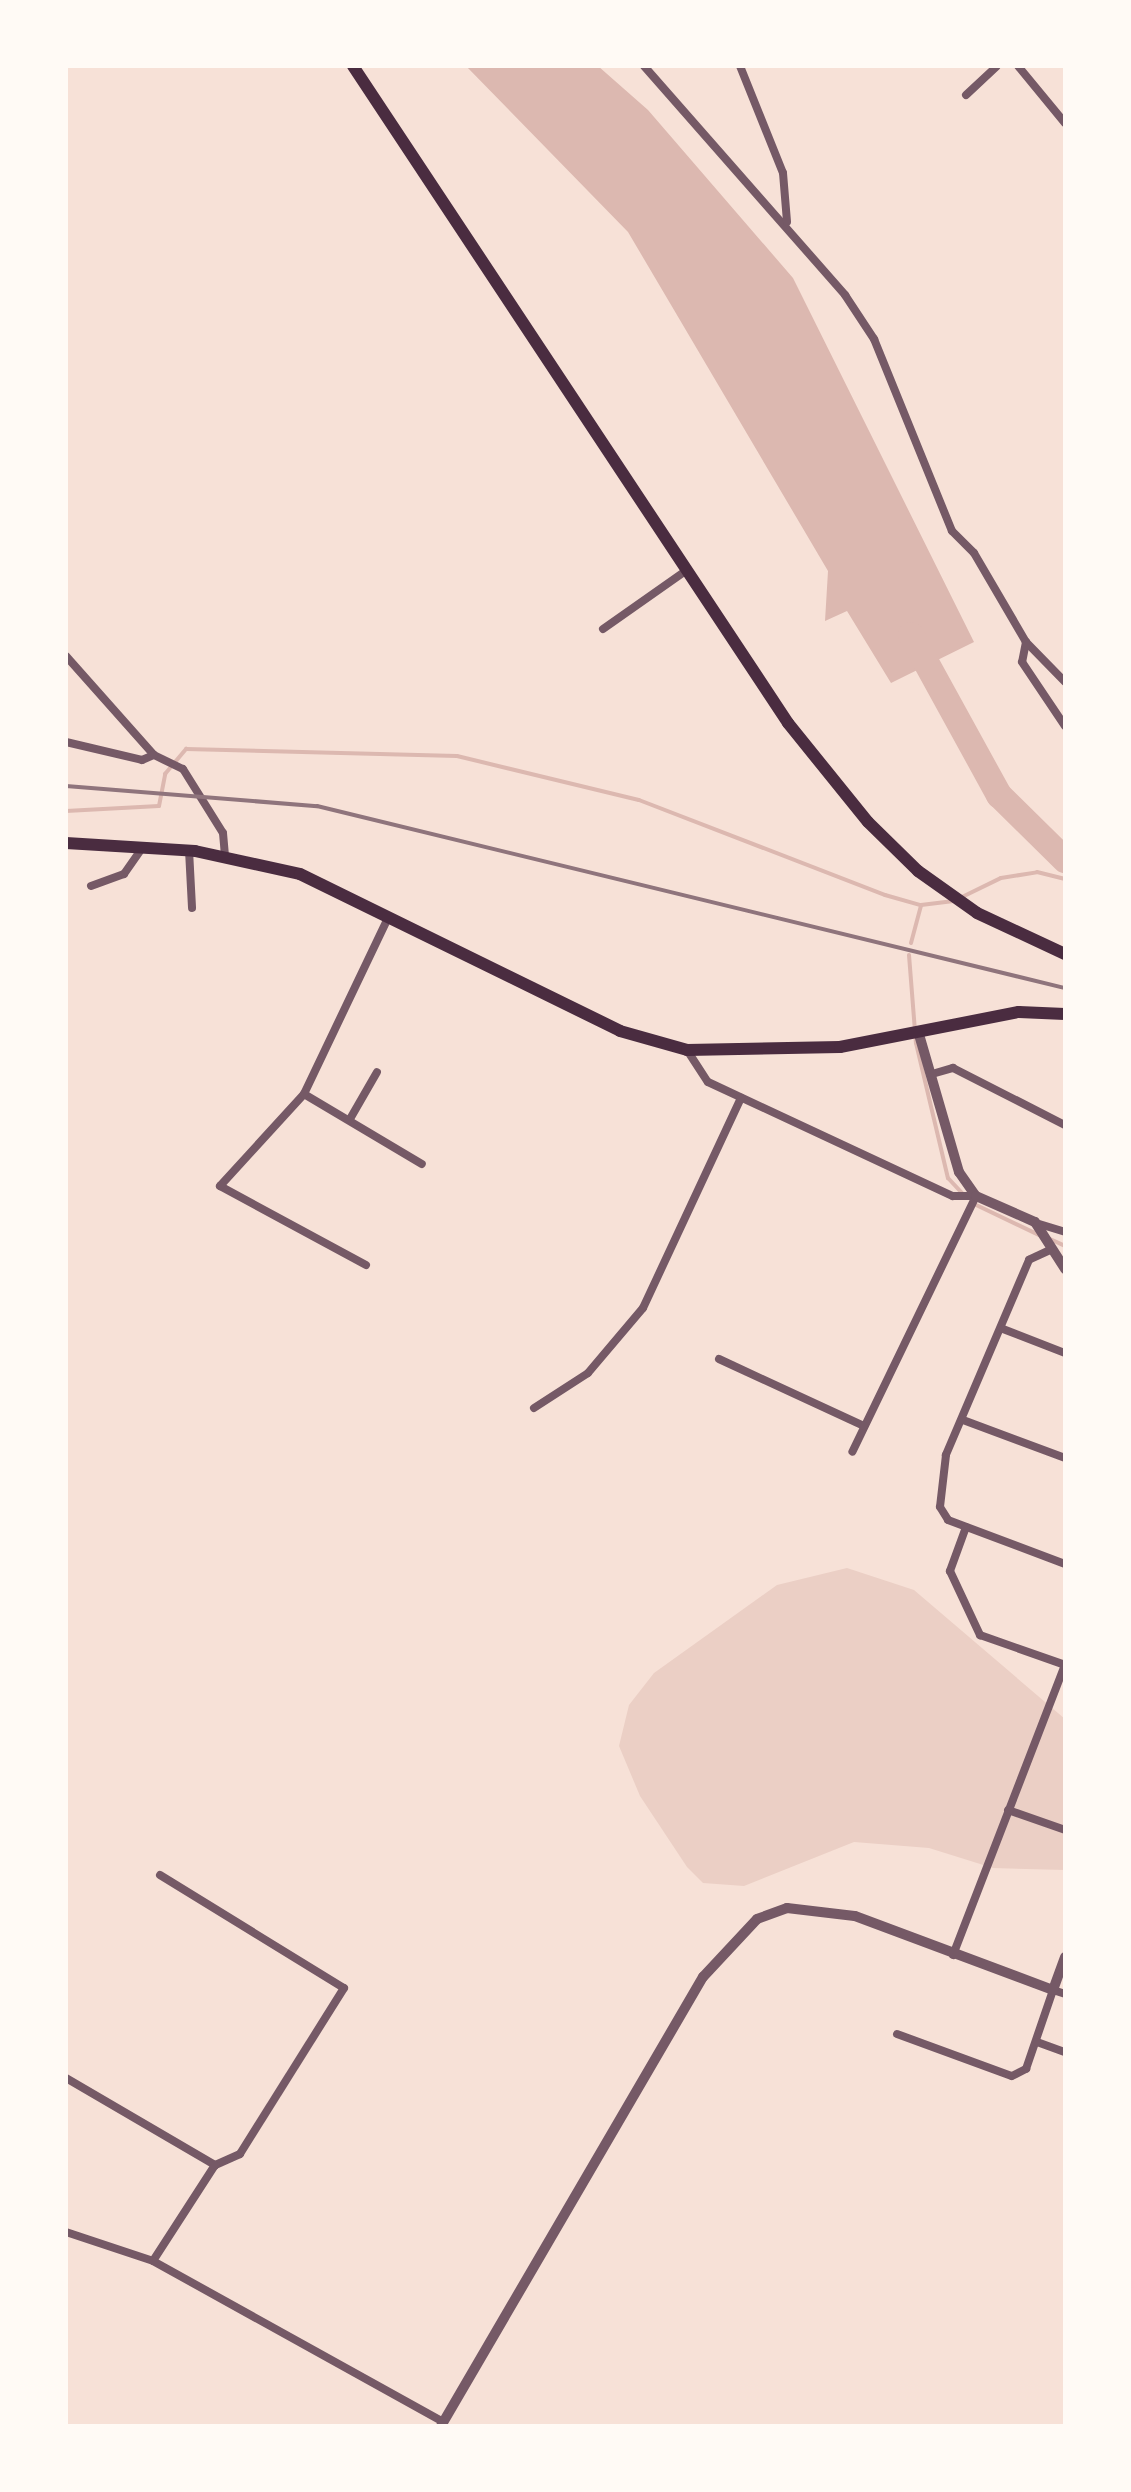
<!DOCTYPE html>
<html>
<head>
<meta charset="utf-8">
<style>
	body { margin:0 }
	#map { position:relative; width:1131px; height:2492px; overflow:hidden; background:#f7e1d7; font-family:Inter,sans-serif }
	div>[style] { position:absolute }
	.green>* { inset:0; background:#ebcfc5 }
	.water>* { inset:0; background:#dcb8b0 }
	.stream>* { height:4px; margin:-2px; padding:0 2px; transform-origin:2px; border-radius:2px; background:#dcb8b0 }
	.river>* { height:26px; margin:-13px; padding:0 13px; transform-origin:13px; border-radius:13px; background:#dcb8b0 }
	.minor>* { height:8px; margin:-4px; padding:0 4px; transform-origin:4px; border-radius:4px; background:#755966 }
	.tertiary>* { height:10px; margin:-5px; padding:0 5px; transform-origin:5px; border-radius:5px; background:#755966 }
	.secondary>* { height:12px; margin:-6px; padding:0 6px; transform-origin:6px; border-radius:6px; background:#4a2c40 }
	.rail>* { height:4px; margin:-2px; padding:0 2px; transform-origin:2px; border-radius:2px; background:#8f747c }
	span { translate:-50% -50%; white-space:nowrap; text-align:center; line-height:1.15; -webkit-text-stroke:6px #fffaf5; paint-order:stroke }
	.frame { position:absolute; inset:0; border:68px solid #fffaf5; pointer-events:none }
</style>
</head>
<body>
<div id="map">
	<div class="green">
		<div style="clip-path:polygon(847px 1568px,914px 1590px,1065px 1719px,1065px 1870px,993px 1868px,929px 1848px,854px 1842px,744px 1886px,703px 1883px,687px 1867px,640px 1796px,619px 1746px,629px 1705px,654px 1673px,777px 1585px)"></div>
	</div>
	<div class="water">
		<div style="clip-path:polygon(466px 66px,598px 66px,648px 110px,793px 278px,974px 642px,891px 683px,847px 611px,825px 621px,828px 571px,628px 232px)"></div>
	</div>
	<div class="stream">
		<div style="left:66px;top:811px;width:93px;rotate:-3.1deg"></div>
		<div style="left:159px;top:806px;width:33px;rotate:-79deg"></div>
		<div style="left:165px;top:774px;width:33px;rotate:-50deg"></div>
		<div style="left:186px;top:749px;width:271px;rotate:1.5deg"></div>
		<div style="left:457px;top:756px;width:187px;rotate:13.6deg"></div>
		<div style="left:639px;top:800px;width:264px;rotate:21.1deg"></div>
		<div style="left:885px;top:895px;width:37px;rotate:16deg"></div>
		<div style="left:921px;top:905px;width:33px;rotate:-7deg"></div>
		<div style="left:962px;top:897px;width:43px;rotate:-26deg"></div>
		<div style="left:1001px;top:878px;width:36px;rotate:-9deg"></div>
		<div style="left:1037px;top:872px;width:29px;rotate:14deg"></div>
		<div style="left:911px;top:943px;width:39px;rotate:-75deg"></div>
		<div style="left:909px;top:955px;width:88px;rotate:85.5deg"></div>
		<div style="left:916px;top:1043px;width:139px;rotate:76.7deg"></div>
		<div style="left:948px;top:1178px;width:22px;rotate:47deg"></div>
		<div style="left:972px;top:1203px;width:74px;rotate:25.5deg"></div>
		<div style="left:1050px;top:1239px;width:17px;rotate:25deg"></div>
	</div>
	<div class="river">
		<div style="left:911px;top:635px;width:183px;rotate:61.2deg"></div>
		<div style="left:999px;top:795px;width:93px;rotate:44.6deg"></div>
	</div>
	<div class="minor">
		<div style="left:644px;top:66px;width:305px;rotate:48.7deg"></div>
		<div style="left:845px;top:295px;width:53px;rotate:56.6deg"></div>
		<div style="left:874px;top:339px;width:207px;rotate:67.9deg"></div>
		<div style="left:952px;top:531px;width:31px;rotate:45deg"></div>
		<div style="left:974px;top:553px;width:103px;rotate:59.7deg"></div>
		<div style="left:1026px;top:642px;width:56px;rotate:45.7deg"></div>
		<div style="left:740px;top:66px;width:115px;rotate:68.1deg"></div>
		<div style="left:783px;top:173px;width:49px;rotate:85.3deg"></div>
		<div style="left:1018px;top:66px;width:74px;rotate:50.5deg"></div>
		<div style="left:966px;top:95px;width:42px;rotate:-43.1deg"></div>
		<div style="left:603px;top:629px;width:103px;rotate:-35.1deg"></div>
		<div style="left:1026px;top:642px;width:20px;rotate:101deg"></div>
		<div style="left:1022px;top:662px;width:77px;rotate:56.1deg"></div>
		<div style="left:66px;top:656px;width:132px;rotate:48.4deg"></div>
		<div style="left:154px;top:755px;width:32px;rotate:26deg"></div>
		<div style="left:183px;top:769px;width:75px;rotate:58deg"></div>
		<div style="left:223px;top:833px;width:25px;rotate:85deg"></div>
		<div style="left:66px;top:742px;width:78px;rotate:13.3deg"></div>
		<div style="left:142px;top:760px;width:13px;rotate:-23deg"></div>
		<div style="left:189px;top:850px;width:58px;rotate:87deg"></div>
		<div style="left:91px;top:886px;width:35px;rotate:-20deg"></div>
		<div style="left:124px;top:874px;width:32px;rotate:-55deg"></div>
		<div style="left:687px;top:1050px;width:38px;rotate:57deg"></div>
		<div style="left:708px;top:1082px;width:270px;rotate:25deg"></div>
		<div style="left:953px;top:1196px;width:23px"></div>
		<div style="left:976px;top:1196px;width:284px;rotate:115.8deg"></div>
		<div style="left:932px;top:1074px;width:22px;rotate:-16deg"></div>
		<div style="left:953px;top:1068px;width:126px;rotate:27deg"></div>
		<div style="left:304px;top:1094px;width:137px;rotate:30.7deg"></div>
		<div style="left:350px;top:1119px;width:54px;rotate:-60.1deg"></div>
		<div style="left:1036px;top:1223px;width:30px;rotate:17deg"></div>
		<div style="left:1050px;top:1250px;width:23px;rotate:155deg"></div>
		<div style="left:1029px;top:1260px;width:212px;rotate:113.1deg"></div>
		<div style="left:946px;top:1455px;width:52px;rotate:96.6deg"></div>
		<div style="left:940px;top:1507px;width:15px;rotate:58deg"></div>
		<div style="left:948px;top:1520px;width:125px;rotate:20.6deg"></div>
		<div style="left:366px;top:1265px;width:166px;rotate:-151.6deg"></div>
		<div style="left:220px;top:1186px;width:125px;rotate:-47.6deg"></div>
		<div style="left:304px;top:1094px;width:197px;rotate:-64.5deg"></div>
		<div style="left:1003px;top:1329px;width:66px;rotate:21.2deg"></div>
		<div style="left:719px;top:1359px;width:160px;rotate:24.8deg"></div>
		<div style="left:534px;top:1408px;width:64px;rotate:-32.9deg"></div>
		<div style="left:588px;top:1373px;width:85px;rotate:-49.8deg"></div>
		<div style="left:643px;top:1308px;width:232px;rotate:-65deg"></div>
		<div style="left:963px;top:1420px;width:109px;rotate:20.4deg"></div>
		<div style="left:966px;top:1527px;width:47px;rotate:110deg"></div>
		<div style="left:950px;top:1571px;width:71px;rotate:64.9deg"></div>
		<div style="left:980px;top:1635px;width:90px;rotate:19.4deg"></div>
		<div style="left:1008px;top:1810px;width:60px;rotate:19.3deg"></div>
		<div style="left:160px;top:1875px;width:216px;rotate:31.6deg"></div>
		<div style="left:344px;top:1988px;width:196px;rotate:122.1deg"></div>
		<div style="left:240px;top:2154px;width:27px;rotate:156deg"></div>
		<div style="left:953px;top:1955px;width:311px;rotate:-68.9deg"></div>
		<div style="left:897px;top:2034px;width:122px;rotate:20.1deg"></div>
		<div style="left:1012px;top:2076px;width:16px;rotate:-27deg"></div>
		<div style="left:1026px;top:2069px;width:83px;rotate:-71.1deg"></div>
		<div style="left:1053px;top:1990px;width:13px;rotate:18deg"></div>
		<div style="left:1037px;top:2042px;width:30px;rotate:20deg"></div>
		<div style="left:66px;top:2078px;width:173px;rotate:30.3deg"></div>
		<div style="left:215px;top:2165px;width:114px;rotate:122.9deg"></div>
		<div style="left:66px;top:2232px;width:92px;rotate:18.4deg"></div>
		<div style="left:153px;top:2261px;width:332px;rotate:29deg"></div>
	</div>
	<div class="tertiary">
		<div style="left:918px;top:1031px;width:147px;rotate:73.8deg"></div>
		<div style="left:959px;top:1172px;width:29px;rotate:55deg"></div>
		<div style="left:976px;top:1196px;width:64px;rotate:23.8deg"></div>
		<div style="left:1035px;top:1222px;width:56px;rotate:57.4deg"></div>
		<div style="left:441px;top:2426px;width:520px;rotate:-59.74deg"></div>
		<div style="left:703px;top:1977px;width:79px;rotate:-47deg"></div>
		<div style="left:757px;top:1919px;width:32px;rotate:-20deg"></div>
		<div style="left:787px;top:1908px;width:68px;rotate:6.7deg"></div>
		<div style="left:855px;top:1916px;width:211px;rotate:20.5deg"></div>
		<div style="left:1053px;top:1990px;width:35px;rotate:-70deg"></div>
	</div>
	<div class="secondary">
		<div style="left:353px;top:66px;width:788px;rotate:56.49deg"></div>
		<div style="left:788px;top:723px;width:127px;rotate:51.1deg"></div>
		<div style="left:868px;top:822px;width:70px;rotate:44.4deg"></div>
		<div style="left:918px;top:871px;width:72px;rotate:35.4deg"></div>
		<div style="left:977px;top:913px;width:97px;rotate:25deg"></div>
		<div style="left:66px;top:843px;width:129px;rotate:3.5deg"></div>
		<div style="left:195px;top:851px;width:107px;rotate:12.4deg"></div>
		<div style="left:300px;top:874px;width:356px;rotate:26.1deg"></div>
		<div style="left:620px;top:1031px;width:70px;rotate:15.8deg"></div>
		<div style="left:687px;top:1050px;width:153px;rotate:-1.1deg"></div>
		<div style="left:840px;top:1047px;width:182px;rotate:-11.1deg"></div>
		<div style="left:1019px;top:1012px;width:46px;rotate:2.5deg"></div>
	</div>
	<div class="rail">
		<div style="left:66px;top:786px;width:252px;rotate:4.6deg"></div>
		<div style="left:317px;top:806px;width:770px;rotate:13.68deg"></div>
	</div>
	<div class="frame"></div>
</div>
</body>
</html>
